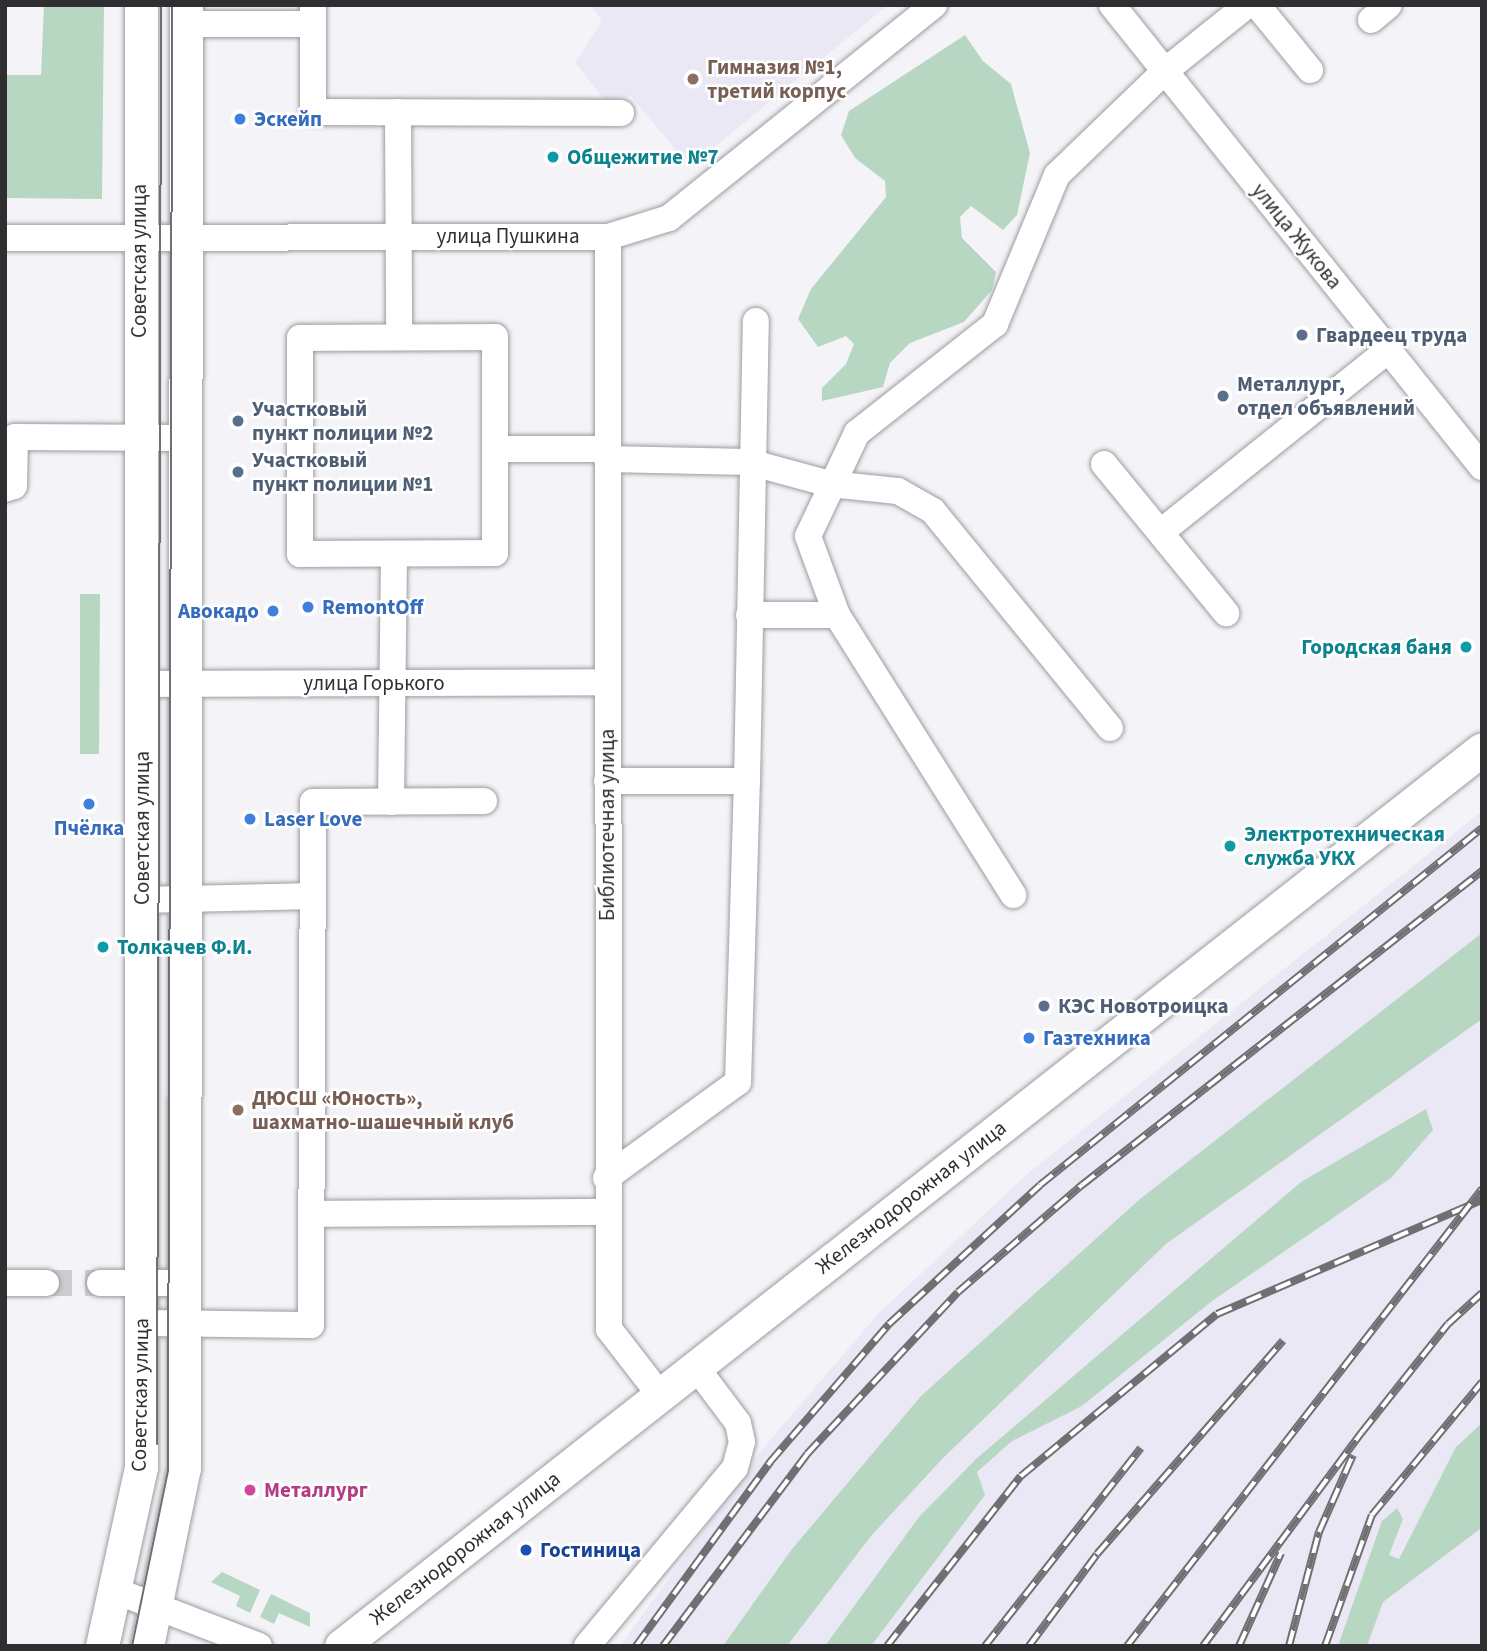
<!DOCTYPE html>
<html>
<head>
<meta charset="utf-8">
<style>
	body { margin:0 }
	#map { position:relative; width:1487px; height:1651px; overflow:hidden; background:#f4f3f8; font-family:"Source Sans 3",sans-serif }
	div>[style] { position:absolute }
	.built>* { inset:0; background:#ebe8f5 }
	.green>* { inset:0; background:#b8d7c2 }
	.minor-tunnel>* { height:26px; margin-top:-13px; transform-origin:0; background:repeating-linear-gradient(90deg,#cdccd0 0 26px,transparent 0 39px) }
	.roads { filter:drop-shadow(0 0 2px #9d9ca0) drop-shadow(0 0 2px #9d9ca0) }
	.minor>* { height:26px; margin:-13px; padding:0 13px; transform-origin:13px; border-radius:13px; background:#fff }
	.major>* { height:33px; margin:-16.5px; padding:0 16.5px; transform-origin:16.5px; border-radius:16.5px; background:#fff }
	.tram>* { height:2px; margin:-1px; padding:0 1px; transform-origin:1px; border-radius:1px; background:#707073 }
	.rail>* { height:8px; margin-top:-4px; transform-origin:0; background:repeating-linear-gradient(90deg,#fff 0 16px,#707073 0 32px); box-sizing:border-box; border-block:2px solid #707073 }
	.dots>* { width:19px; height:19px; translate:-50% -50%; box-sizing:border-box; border:4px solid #fff; border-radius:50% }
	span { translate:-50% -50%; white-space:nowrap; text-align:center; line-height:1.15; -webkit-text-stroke:5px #fff; paint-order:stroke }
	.education-label { font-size:21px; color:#785e54; font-weight:700 }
	.left { translate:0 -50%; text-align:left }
	.shop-label { font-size:21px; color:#366cbe; font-weight:700 }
	.right { translate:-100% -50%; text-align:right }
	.culture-label { font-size:21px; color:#0d838f; font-weight:700 }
	.street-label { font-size:21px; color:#2f2f31 }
	.service-label { font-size:21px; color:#4e5e75; font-weight:700 }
	.hotel-label { font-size:21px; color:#b23c85; font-weight:700 }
	.transit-label { font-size:21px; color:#164399; font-weight:700 }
	.frame { position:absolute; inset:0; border:7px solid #2f2f31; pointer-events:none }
</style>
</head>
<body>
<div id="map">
	<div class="built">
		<div style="clip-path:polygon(590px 5px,888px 5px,690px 167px,631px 96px,605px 100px,575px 63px,602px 21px)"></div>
		<div style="clip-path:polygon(1482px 811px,1482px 1646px,620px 1646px,759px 1453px,878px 1314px,1026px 1175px)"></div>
	</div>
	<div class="green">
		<div style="clip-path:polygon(44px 5px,104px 5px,102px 199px,5px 198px,5px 75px,41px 75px)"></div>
		<div style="clip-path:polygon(965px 35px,983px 61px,1011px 84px,1030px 153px,1017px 215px,1003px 230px,971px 206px,960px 217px,962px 238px,996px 272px,992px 290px,964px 322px,910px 343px,890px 363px,883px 387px,822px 401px,822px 388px,846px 364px,854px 344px,846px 336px,818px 347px,798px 319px,811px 289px,886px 197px,885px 181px,855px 158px,841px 135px,849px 111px)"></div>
		<div style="clip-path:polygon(80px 594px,100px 594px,99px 754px,80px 754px)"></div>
		<div style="clip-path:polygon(1482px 933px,1482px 1019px,1166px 1244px,943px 1458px,871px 1536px,787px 1646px,723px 1646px,792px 1549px,921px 1396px,1140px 1199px)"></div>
		<div style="clip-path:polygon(1426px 1109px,1433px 1130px,1391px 1178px,1212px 1301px,1082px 1406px,1012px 1441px,977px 1472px,985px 1495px,871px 1646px,825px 1646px,919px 1517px,976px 1459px,1301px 1182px)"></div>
		<div style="clip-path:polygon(1482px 1423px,1480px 1529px,1383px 1602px,1367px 1646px,1338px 1646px,1382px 1521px,1397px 1508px,1403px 1519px,1389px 1555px,1399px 1559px,1456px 1447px)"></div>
		<div style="clip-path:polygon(222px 1572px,260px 1590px,250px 1613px,236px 1606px,240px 1596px,211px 1582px)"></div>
		<div style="clip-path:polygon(271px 1594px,310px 1613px,310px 1627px,279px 1613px,274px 1624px,260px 1617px)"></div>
	</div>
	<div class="minor-tunnel">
		<div style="left:46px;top:1283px;width:54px"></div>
	</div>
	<div class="roads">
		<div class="minor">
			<div style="left:313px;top:5px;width:107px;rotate:90deg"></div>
			<div style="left:313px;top:112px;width:308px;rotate:0.2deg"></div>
			<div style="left:1112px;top:5px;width:592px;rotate:51.31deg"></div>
			<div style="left:1257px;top:5px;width:84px;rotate:50.8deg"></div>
			<div style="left:1371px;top:20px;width:23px;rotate:-40deg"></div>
			<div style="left:186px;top:24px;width:127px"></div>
			<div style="left:398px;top:112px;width:225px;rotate:89.7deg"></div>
			<div style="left:608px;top:237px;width:1092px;rotate:89.95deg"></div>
			<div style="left:609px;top:1329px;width:83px;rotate:52.3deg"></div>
			<div style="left:5px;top:238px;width:603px;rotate:-0.1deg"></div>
			<div style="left:608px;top:237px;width:64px;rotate:-17.3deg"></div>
			<div style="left:669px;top:218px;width:340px;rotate:-38.8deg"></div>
			<div style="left:495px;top:337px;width:216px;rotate:90deg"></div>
			<div style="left:495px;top:553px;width:195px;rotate:179.7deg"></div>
			<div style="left:300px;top:554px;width:216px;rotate:-90deg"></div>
			<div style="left:300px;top:338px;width:195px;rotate:-0.3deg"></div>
			<div style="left:495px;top:449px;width:112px"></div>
			<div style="left:607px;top:459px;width:142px;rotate:1.2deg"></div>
			<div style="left:749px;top:462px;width:84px;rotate:15.2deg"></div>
			<div style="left:830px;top:484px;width:68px;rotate:5.9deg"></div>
			<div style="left:898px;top:491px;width:40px;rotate:29.7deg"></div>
			<div style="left:933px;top:511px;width:280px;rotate:50.8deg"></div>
			<div style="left:1104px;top:464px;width:193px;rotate:50.7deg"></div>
			<div style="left:5px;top:489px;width:9px;rotate:-18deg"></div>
			<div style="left:14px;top:486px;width:49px;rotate:-88.8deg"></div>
			<div style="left:15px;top:437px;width:169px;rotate:0.3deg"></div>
			<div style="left:1161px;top:532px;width:291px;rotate:-38.7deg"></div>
			<div style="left:749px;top:615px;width:88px"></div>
			<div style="left:837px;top:615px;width:331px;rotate:57.8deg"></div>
			<div style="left:837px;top:615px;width:84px;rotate:-110.2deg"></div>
			<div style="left:808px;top:536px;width:114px;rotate:-64.6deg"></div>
			<div style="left:857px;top:433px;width:176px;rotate:-38.3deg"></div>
			<div style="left:995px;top:324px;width:161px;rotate:-67.4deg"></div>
			<div style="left:1057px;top:175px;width:150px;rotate:-43.9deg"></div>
			<div style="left:1165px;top:71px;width:105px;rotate:-38.8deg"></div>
			<div style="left:142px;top:684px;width:465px;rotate:-0.2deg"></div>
			<div style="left:607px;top:781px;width:140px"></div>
			<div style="left:747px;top:781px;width:460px;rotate:-88.9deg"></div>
			<div style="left:391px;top:802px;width:248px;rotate:-89.3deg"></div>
			<div style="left:143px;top:900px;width:170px;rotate:-1.3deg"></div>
			<div style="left:606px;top:1178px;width:163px;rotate:-36deg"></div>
			<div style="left:738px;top:1082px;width:301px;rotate:-88.3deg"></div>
			<div style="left:311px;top:1214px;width:295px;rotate:-0.4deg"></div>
			<div style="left:5px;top:1283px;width:41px"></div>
			<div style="left:100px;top:1283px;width:85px"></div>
			<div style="left:142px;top:1323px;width:169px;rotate:0.7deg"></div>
			<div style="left:311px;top:1325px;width:523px;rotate:-89.78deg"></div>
			<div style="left:313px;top:802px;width:171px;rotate:-0.3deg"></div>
			<div style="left:116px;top:1591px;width:153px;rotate:21deg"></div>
			<div style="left:587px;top:1646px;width:231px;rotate:-50.3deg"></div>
			<div style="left:735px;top:1468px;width:27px;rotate:-75deg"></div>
			<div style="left:742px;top:1442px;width:19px;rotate:-102deg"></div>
			<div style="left:738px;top:1423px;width:70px;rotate:-126.9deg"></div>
		</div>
		<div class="major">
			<div style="left:102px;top:1646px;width:183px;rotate:-77.7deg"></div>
			<div style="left:141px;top:1467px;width:1462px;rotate:-90deg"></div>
			<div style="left:147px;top:1646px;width:182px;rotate:-78.3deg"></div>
			<div style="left:184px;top:1468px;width:1463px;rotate:-89.92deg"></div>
			<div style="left:341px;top:1646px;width:1451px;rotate:-38.17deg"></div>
		</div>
	</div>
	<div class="tram">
		<div style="left:157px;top:1444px;width:1439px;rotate:-89.84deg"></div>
		<div style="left:132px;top:1646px;width:180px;rotate:-78.4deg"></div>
		<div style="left:168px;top:1470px;width:1465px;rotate:-89.84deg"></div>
	</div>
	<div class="rail">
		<div style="left:636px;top:1646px;width:228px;rotate:-53.9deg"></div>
		<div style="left:770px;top:1462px;width:182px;rotate:-49.2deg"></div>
		<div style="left:889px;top:1324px;width:205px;rotate:-42.6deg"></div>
		<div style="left:1040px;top:1185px;width:568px;rotate:-38.93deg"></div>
		<div style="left:663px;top:1646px;width:240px;rotate:-53.1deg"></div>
		<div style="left:807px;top:1454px;width:221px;rotate:-47deg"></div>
		<div style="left:958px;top:1292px;width:164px;rotate:-40.8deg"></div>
		<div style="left:1082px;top:1185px;width:509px;rotate:-38.13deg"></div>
		<div style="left:887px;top:1646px;width:216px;rotate:-51.8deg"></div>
		<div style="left:1021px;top:1476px;width:254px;rotate:-39.6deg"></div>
		<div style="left:1217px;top:1314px;width:288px;rotate:-23.3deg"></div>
		<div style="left:985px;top:1646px;width:252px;rotate:-51.8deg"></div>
		<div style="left:1029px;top:1646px;width:114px;rotate:-53.5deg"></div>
		<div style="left:1097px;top:1554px;width:283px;rotate:-48.9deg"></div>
		<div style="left:1127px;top:1646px;width:579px;rotate:-52.16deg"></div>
		<div style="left:1203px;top:1646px;width:267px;rotate:-53.4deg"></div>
		<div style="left:1362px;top:1432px;width:138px;rotate:-51.5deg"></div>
		<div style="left:1448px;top:1324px;width:46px;rotate:-42.4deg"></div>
		<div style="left:1239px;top:1646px;width:102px;rotate:-65.7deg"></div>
		<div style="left:1289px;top:1646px;width:118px;rotate:-75.3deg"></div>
		<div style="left:1319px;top:1532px;width:84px;rotate:-66.2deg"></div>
		<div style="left:1325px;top:1646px;width:139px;rotate:-70.3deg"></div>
		<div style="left:1372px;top:1515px;width:173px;rotate:-50.4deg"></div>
	</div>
	<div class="dots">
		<div style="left:693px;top:79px;background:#8d6e63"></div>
		<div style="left:240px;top:119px;background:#3f7fe0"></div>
		<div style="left:553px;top:157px;background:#0f9aa8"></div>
		<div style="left:1302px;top:335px;background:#5c6f8a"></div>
		<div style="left:1223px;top:396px;background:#5c6f8a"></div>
		<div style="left:238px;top:421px;background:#5c6f8a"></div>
		<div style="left:238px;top:472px;background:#5c6f8a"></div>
		<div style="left:308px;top:607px;background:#3f7fe0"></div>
		<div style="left:273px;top:611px;background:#3f7fe0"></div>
		<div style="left:1466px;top:647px;background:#0f9aa8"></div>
		<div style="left:89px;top:804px;background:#3f7fe0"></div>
		<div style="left:250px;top:819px;background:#3f7fe0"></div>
		<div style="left:1230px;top:846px;background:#0f9aa8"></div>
		<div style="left:103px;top:947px;background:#0f9aa8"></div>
		<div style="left:1044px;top:1006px;background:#5c6f8a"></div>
		<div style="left:1029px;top:1038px;background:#3f7fe0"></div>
		<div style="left:238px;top:1110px;background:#8d6e63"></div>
		<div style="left:250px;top:1490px;background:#d1479c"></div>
		<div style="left:526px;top:1550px;background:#1a4fb4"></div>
	</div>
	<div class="education-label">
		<span class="left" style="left:707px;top:79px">Гимназия №1,<br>третий корпус</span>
		<span class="left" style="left:252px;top:1110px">ДЮСШ «Юность»,<br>шахматно-шашечный клуб</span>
	</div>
	<div class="shop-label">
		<span class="left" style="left:254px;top:119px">Эскейп</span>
		<span class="left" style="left:322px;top:607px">RemontOff</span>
		<span class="right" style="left:259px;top:611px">Авокадо</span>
		<span class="left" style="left:264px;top:819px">Laser Love</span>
		<span style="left:89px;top:828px">Пчёлка</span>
		<span class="left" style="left:1043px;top:1038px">Газтехника</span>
	</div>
	<div class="culture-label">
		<span class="left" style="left:567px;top:157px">Общежитие №7</span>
		<span class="right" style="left:1452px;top:647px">Городская баня</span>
		<span class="left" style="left:1244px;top:846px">Электротехническая<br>служба УКХ</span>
		<span class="left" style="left:117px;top:947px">Толкачев Ф.И.</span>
	</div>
	<div class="street-label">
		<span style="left:508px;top:236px">улица Пушкина</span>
		<span style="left:1297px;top:236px;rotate:51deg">улица Жукова</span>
		<span style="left:139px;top:261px;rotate:-90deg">Советская улица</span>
		<span style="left:374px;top:683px">улица Горького</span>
		<span style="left:607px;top:825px;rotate:-90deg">Библиотечная улица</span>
		<span style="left:142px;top:828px;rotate:-90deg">Советская улица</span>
		<span style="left:911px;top:1197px;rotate:-38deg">Железнодорожная улица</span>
		<span style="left:140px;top:1395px;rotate:-89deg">Советская улица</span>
		<span style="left:465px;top:1548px;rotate:-38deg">Железнодорожная улица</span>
	</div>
	<div class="service-label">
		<span class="left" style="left:1316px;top:335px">Гвардеец труда</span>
		<span class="left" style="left:1237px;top:396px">Металлург,<br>отдел объявлений</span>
		<span class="left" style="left:252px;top:421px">Участковый<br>пункт полиции №2</span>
		<span class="left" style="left:252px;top:472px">Участковый<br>пункт полиции №1</span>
		<span class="left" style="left:1058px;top:1006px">КЭС Новотроицка</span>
	</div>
	<div class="hotel-label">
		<span class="left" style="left:264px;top:1490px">Металлург</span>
	</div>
	<div class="transit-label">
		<span class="left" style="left:540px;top:1550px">Гостиница</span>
	</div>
	<div class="frame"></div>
</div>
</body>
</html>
